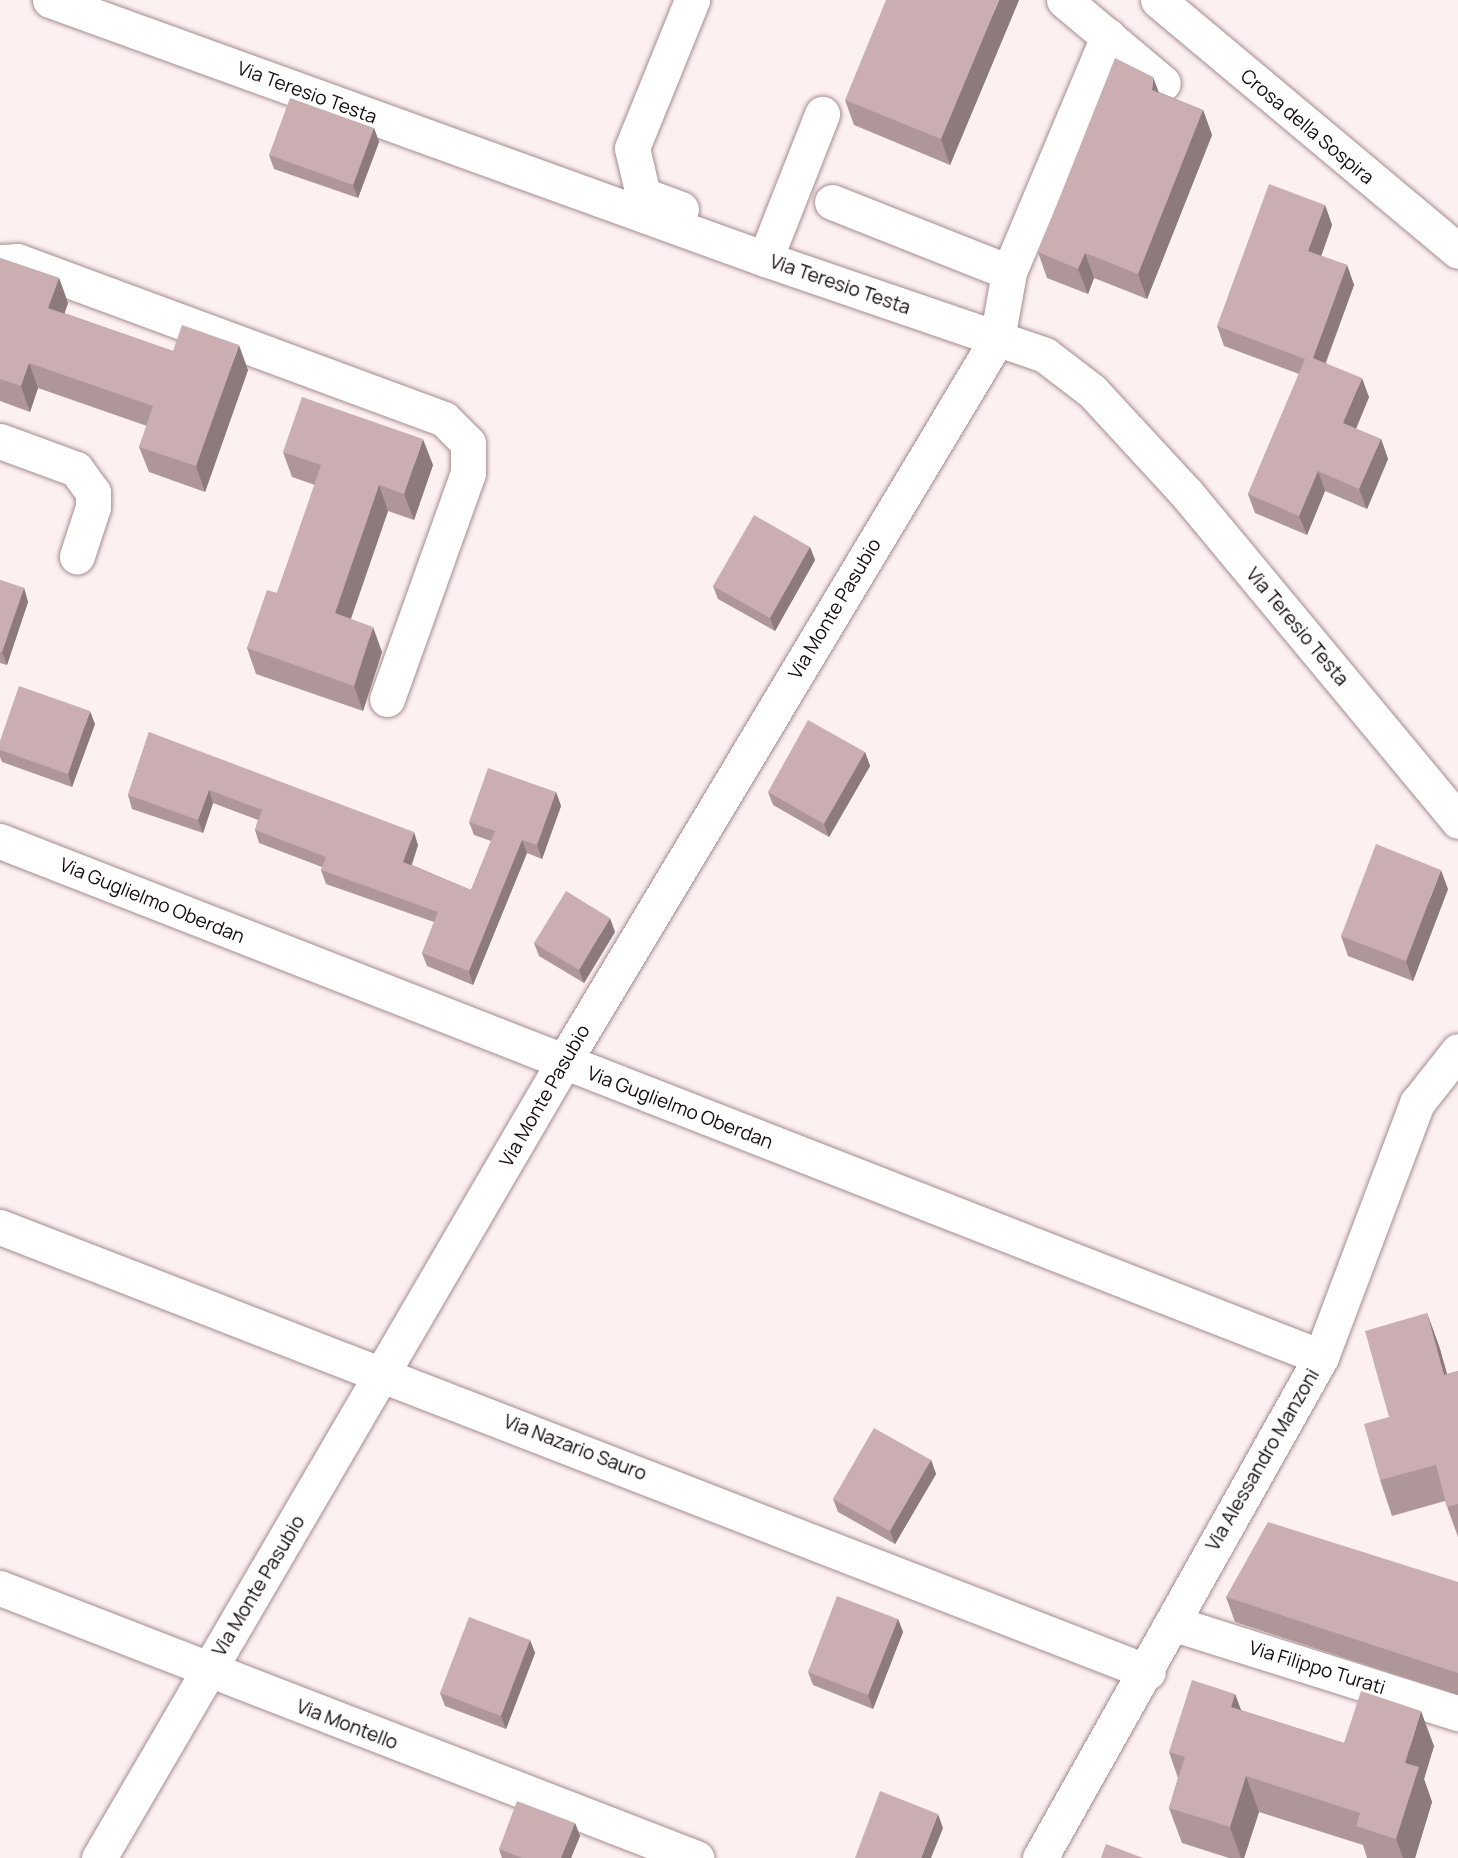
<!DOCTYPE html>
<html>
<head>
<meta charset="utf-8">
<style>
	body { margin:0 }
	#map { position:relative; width:1458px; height:1858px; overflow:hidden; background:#fcf0f1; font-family:Manrope,sans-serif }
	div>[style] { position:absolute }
	.roads { filter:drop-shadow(0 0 2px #a68b8f) drop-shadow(0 0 2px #a68b8f) }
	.minor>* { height:35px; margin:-17.5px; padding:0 17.5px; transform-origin:17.5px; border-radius:17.5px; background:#fff }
	.wall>* { inset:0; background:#ae9699 }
	.shaded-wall>* { inset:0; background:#8d7a7d }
	.building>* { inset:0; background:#caaeb2 }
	span { translate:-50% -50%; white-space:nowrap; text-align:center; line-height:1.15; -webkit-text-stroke:5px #fff; paint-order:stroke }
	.street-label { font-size:19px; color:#13090b }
</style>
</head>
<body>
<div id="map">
	<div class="roads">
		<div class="minor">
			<div style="left:50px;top:0;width:760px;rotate:19.91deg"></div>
			<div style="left:765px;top:259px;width:296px;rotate:18.9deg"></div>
			<div style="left:1045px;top:355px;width:59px;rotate:37.5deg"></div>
			<div style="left:1092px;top:391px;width:140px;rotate:47.3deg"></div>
			<div style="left:1187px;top:494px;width:425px;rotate:50.3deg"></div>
			<div style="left:1064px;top:0;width:129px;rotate:40deg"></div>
			<div style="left:1158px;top:0;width:391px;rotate:39.9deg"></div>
			<div style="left:832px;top:202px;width:190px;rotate:21.6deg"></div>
			<div style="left:681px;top:209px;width:40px;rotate:-159.8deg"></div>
			<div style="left:643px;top:195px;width:48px;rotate:-103.2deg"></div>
			<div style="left:632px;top:148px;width:160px;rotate:-67.9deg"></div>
			<div style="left:765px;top:259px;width:156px;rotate:-68.5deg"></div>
			<div style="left:0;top:262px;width:17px;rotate:-3deg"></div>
			<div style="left:17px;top:261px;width:455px;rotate:20.3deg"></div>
			<div style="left:444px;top:419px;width:34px;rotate:45deg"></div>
			<div style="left:468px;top:443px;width:30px;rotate:90deg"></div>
			<div style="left:468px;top:473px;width:240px;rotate:109.7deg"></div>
			<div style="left:0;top:441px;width:81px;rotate:20.2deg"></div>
			<div style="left:76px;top:469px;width:29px;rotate:54deg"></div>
			<div style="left:93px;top:492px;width:15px;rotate:90deg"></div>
			<div style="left:93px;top:507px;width:52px;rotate:108.1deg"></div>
			<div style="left:0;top:841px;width:1418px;rotate:21.34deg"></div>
			<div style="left:0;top:1227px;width:1231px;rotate:21.19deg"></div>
			<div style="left:0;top:1588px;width:747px;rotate:21.2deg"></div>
			<div style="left:1175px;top:1624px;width:297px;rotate:17.5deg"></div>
			<div style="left:99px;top:1858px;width:921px;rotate:-59.73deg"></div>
			<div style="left:563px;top:1063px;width:844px;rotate:-59.06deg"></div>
			<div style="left:997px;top:339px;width:68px;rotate:-79.8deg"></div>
			<div style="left:1009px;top:272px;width:256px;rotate:-67.2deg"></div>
			<div style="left:1040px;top:1858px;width:574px;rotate:-60.71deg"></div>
			<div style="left:1321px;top:1357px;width:272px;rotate:-69.3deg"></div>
			<div style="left:1417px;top:1103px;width:66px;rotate:-51.7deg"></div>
		</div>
	</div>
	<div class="wall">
		<div style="clip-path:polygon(1019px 0,950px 165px,854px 125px,845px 100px)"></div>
		<div style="clip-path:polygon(1159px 92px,1203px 110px,1212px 135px,1147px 299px,1094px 278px,1088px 294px,1047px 278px,1038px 252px)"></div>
		<div style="clip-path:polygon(374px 128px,379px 142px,358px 198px,274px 169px,269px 155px)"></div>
		<div style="clip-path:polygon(1325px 205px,1332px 225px,1321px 256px,1347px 265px,1354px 285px,1326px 363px,1369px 397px,1356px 429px,1381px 439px,1388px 459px,1367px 509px,1325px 491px,1307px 535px,1255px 513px,1248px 494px,1299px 374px,1224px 346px,1217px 326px)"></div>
		<div style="clip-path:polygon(0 258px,59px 278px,68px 303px,64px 313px,173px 351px,248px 370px,205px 492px,149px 472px,139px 447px,147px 426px,38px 388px,30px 412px,0 401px)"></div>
		<div style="clip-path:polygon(283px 452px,433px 465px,414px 520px,388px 511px,351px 619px,382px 652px,363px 711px,256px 674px,247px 648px,277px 593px,315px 485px,292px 477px)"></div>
		<div style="clip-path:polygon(810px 547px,815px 560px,775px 631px,718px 599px,713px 586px)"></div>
		<div style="clip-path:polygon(0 580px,24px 588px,28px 602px,7px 665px,0 663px)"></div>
		<div style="clip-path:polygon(95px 724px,72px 787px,2px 762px,0 757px,0 741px)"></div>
		<div style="clip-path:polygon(149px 732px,418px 845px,412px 865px,471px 890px,491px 841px,474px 835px,469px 822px,556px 792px,561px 806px,542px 859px,527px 853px,473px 985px,427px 966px,422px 953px,434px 922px,326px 884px,321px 870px,322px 867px,259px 843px,255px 830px,258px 820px,213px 803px,203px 833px,132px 809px,128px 795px)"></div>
		<div style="clip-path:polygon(865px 752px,870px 766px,829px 837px,773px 805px,768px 792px)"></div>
		<div style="clip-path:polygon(1448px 889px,1413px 981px,1348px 956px,1341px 936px)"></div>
		<div style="clip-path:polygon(615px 932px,584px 983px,539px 956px,534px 943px)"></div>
		<div style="clip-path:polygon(1427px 1313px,1440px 1349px,1447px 1374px,1458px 1371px,1458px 1537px,1445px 1501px,1392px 1516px,1380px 1480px,1389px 1417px)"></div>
		<div style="clip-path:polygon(931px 1460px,936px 1474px,895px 1544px,838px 1512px,833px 1499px)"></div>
		<div style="clip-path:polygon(1458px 1582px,1458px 1695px,1235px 1622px,1226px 1597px)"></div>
		<div style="clip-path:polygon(898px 1619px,903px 1632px,873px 1709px,813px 1685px,808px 1672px)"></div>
		<div style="clip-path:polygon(530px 1640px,535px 1653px,506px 1729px,445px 1706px,440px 1693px)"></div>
		<div style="clip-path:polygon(1235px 1694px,1241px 1710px,1344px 1743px,1434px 1746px,1424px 1779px,1432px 1802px,1415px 1858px,1367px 1858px,1363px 1845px,1259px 1812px,1244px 1858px,1229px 1858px,1182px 1843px,1169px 1808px,1178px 1778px,1169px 1752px)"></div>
		<div style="clip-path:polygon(575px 1823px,580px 1836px,571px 1858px,502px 1858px,499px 1849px)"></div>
	</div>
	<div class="shaded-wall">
		<div style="clip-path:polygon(999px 0,1019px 0,950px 165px,941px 139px)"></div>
		<div style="clip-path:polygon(1153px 77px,1163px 103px,1152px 90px)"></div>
		<div style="clip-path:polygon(1203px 110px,1212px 135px,1147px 299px,1138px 274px)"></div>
		<div style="clip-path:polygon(374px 128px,379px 142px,358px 198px,353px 185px)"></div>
		<div style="clip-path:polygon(1325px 205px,1332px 225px,1316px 271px,1308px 251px)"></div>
		<div style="clip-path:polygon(1085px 253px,1094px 278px,1088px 294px,1078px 269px)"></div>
		<div style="clip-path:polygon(1347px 265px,1354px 285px,1320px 377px,1313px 358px)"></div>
		<div style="clip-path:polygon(59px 278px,68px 303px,58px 333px,48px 308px)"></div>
		<div style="clip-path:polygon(239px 345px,248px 370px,205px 492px,196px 466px)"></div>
		<div style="clip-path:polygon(29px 363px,38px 388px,30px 412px,21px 386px)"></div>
		<div style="clip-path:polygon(1362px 378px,1369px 397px,1350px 443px,1343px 423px)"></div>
		<div style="clip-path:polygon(423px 439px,433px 465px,414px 520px,404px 494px)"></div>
		<div style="clip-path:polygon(1381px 439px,1388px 459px,1367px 509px,1359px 489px)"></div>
		<div style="clip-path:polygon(1318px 471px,1325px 491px,1307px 535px,1299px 516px)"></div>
		<div style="clip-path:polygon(379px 485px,388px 511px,344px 638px,335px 613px)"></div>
		<div style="clip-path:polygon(810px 547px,815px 560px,775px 631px,770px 618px)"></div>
		<div style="clip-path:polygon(24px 588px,28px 602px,7px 665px,2px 652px)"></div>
		<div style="clip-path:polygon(373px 627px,382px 652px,363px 711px,354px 686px)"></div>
		<div style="clip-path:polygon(90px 711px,95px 724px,72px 787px,68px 774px)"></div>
		<div style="clip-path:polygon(865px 752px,870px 766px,829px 837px,824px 824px)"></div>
		<div style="clip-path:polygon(209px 790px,213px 803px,203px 833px,198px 820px)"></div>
		<div style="clip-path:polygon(556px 792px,561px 806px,542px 859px,537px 845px)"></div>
		<div style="clip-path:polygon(414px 832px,418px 845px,408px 875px,403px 862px)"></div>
		<div style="clip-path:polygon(522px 840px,527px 853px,473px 985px,469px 971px)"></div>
		<div style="clip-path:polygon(1441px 870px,1448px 889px,1413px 981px,1406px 961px)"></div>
		<div style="clip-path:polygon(610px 918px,615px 932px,584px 983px,579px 970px)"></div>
		<div style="clip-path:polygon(1427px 1313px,1440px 1349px,1457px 1410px,1444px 1375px)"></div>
		<div style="clip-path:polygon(931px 1460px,936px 1474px,895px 1544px,890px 1531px)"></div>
		<div style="clip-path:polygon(898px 1619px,903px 1632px,873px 1709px,868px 1695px)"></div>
		<div style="clip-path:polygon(530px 1640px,535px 1653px,506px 1729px,501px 1716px)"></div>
		<div style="clip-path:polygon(1235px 1694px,1248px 1729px,1231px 1707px)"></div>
		<div style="clip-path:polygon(1421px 1711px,1434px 1746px,1424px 1779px,1432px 1802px,1415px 1858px,1403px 1858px,1396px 1839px,1405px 1763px)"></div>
		<div style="clip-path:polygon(1246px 1776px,1259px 1812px,1244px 1858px,1241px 1858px,1230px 1827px)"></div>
		<div style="clip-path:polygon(938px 1814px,943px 1828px,931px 1858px,921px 1858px)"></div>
		<div style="clip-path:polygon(575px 1823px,580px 1836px,571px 1858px,561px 1858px)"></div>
	</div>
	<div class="building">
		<div style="clip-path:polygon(886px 0,999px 0,941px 139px,845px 100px)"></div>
		<div style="clip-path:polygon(1115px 58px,1153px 77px,1152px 90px,1203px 110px,1138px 274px,1085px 253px,1078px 269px,1038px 252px)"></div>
		<div style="clip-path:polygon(290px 98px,374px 128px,353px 185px,269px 155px)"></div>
		<div style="clip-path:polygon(1269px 184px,1325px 205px,1308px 251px,1347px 265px,1313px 358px,1362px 378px,1343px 423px,1381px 439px,1359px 489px,1318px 471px,1299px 516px,1248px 494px,1305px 359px,1217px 326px)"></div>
		<div style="clip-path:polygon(0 258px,59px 278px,48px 308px,173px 351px,182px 325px,239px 345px,196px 466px,139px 447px,153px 406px,29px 363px,21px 386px,0 379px)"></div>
		<div style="clip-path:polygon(302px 397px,423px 439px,404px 494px,379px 485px,335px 613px,373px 627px,354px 686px,247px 648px,267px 590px,277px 593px,321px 465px,283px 452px)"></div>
		<div style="clip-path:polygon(754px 515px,810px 547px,770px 618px,713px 586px)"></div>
		<div style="clip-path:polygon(0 580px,24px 588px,2px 652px,0 651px)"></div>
		<div style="clip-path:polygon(19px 686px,90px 711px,68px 774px,0 750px,0 741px)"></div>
		<div style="clip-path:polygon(808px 720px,865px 752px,824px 824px,768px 792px)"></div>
		<div style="clip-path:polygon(149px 732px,414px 832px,403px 862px,471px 890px,495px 831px,469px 822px,488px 768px,556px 792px,537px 845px,522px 840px,469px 971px,422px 953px,438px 912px,321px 870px,326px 857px,255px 830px,262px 810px,209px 790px,198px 820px,128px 795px)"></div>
		<div style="clip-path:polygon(1376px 844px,1441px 870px,1406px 961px,1341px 936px)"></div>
		<div style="clip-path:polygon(566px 891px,610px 918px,579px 970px,534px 943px)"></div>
		<div style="clip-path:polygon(1427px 1313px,1444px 1375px,1458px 1371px,1458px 1504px,1447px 1507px,1436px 1465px,1380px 1480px,1364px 1424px,1389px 1417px,1365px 1331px)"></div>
		<div style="clip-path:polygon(874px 1428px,931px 1460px,890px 1531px,833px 1499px)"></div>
		<div style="clip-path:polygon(1268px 1522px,1458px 1582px,1458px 1673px,1226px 1597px)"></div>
		<div style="clip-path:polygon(837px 1596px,898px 1619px,868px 1695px,808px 1672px)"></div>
		<div style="clip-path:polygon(469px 1617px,530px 1640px,501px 1716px,440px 1693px)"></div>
		<div style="clip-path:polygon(1192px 1680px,1235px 1694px,1231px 1707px,1344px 1743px,1361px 1691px,1421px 1711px,1405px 1763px,1419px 1767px,1396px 1839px,1356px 1826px,1360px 1813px,1246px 1776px,1230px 1827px,1169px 1808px,1185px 1757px,1169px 1752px)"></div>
		<div style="clip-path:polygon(880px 1791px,938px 1814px,921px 1858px,855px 1858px)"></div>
		<div style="clip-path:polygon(517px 1801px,575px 1823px,561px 1858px,522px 1858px,499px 1849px)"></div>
		<div style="clip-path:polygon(1106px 1844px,1143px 1858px,1101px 1858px)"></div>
	</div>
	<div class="street-label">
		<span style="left:307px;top:93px;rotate:20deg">Via Teresio Testa</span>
		<span style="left:1307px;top:127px;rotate:40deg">Crosa della Sospira</span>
		<span style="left:840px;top:285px;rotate:19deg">Via Teresio Testa</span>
		<span style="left:835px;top:609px;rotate:-59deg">Via Monte Pasubio</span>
		<span style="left:1297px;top:627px;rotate:50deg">Via Teresio Testa</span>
		<span style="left:152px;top:901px;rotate:22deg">Via Guglielmo Oberdan</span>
		<span style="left:545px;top:1096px;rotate:-60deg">Via Monte Pasubio</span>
		<span style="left:680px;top:1108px;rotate:21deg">Via Guglielmo Oberdan</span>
		<span style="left:575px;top:1448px;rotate:21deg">Via Nazario Sauro</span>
		<span style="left:1263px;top:1460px;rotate:-60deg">Via Alessandro Manzoni</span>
		<span style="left:259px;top:1586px;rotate:-59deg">Via Monte Pasubio</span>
		<span style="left:1317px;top:1668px;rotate:17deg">Via Filippo Turati</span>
		<span style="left:347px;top:1725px;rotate:21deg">Via Montello</span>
	</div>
</div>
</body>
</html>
